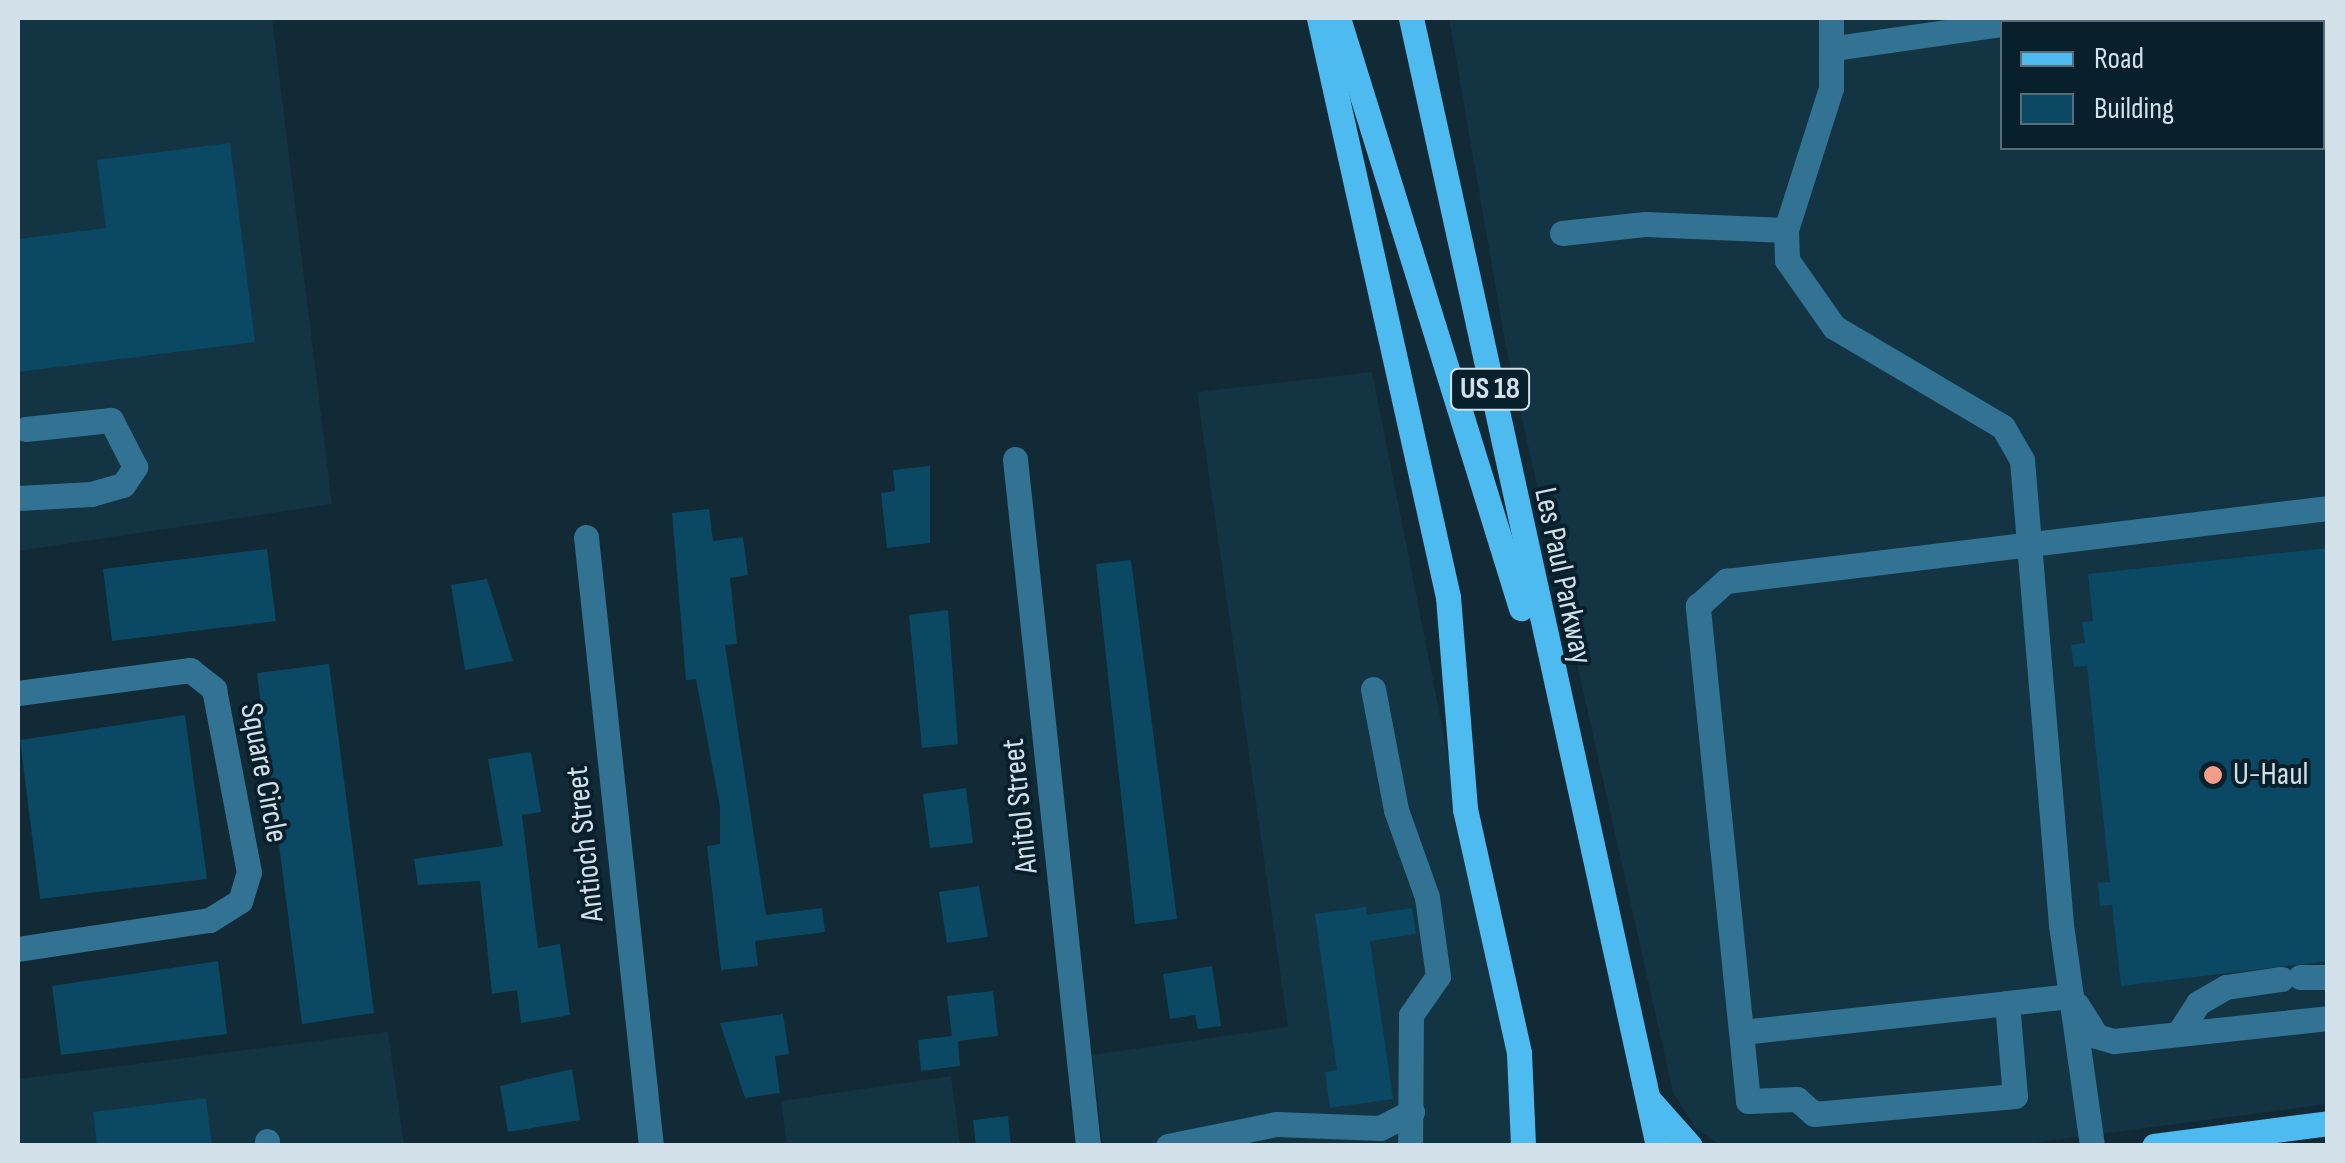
<!DOCTYPE html>
<html>
<head>
<meta charset="utf-8">
<style>
	body { margin:0 }
	#map { position:relative; width:2345px; height:1163px; overflow:hidden; background:#112a36; font-family:"Sofia Sans Condensed",sans-serif }
	div>[style] { position:absolute }
	.built>* { inset:0; background:#133443 }
	.building>* { inset:0; background:#0a4863 }
	.minor>* { height:25px; margin:-12.5px; padding:0 12.5px; transform-origin:12.5px; border-radius:12.5px; background:#327292 }
	.major>* { height:25px; margin:-12.5px; padding:0 12.5px; transform-origin:12.5px; border-radius:12.5px; background:#4ebbf0 }
	.dots>* { width:28px; height:28px; translate:-50% -50%; box-sizing:border-box; border:5px solid #07202c; border-radius:50% }
	span { translate:-50% -50%; white-space:nowrap; text-align:center; line-height:1.15; -webkit-text-stroke:8px #07202c; paint-order:stroke }
	.shield-label span { padding:2px 8px; background:#07202c; border:2px solid; border-radius:8px; -webkit-text-stroke-width:0 }
	.shield-label { font-size:30px; color:#d2e0e9; font-weight:700 }
	.street-label { font-size:32px; color:#d2e0e9 }
	.poi-label { font-size:32px; color:#d2e0e9 }
	.left { translate:0 -50%; text-align:left }
	.frame { position:absolute; inset:0; border:20px solid #d2e0e9; pointer-events:none }
	.legend { position:absolute; left:2000px; top:20px; width:325px; height:130px; box-sizing:border-box; background:#07202c; border:2px solid #586d78; margin:0; padding:12px 18px; list-style:none; font-size:30px; color:#d2e0e9 }
	.legend li { display:flex; align-items:center; gap:20px; height:50px }
	.legend b { width:50px; border:2px solid #586d78 }
</style>
</head>
<body>
<div id="map">
	<div class="built">
		<div style="clip-path:polygon(18px 18px,272px 18px,332px 504px,18px 551px)"></div>
		<div style="clip-path:polygon(evenodd,1449px 18px,2327px 18px,2327px 1104px,2009px 1146px,1720px 1145px,1695px 1128px,1673px 1092px,1506px 347px,1449px 18px,2002px 22px,2322px 22px,2322px 148px,2002px 148px,2002px 22px)"></div>
		<div style="clip-path:polygon(1372px 372px,1508px 1059px,1515px 1145px,1103px 1145px,1092px 1055px,1288px 1027px,1197px 392px)"></div>
		<div style="clip-path:polygon(388px 1032px,404px 1145px,18px 1145px,18px 1079px)"></div>
		<div style="clip-path:polygon(951px 1076px,960px 1145px,787px 1145px,781px 1101px)"></div>
	</div>
	<div class="building">
		<div style="clip-path:polygon(230px 143px,255px 342px,18px 372px,18px 239px,106px 228px,97px 160px)"></div>
		<div style="clip-path:polygon(930px 466px,930px 543px,887px 548px,881px 493px,895px 491px,893px 470px)"></div>
		<div style="clip-path:polygon(709px 509px,713px 541px,743px 537px,748px 575px,730px 578px,737px 644px,725px 645px,766px 915px,822px 908px,825px 932px,755px 941px,758px 966px,721px 970px,707px 846px,720px 844px,720px 807px,696px 679px,686px 680px,672px 513px)"></div>
		<div style="clip-path:polygon(2328px 548px,2328px 961px,2121px 986px,2112px 905px,2100px 906px,2098px 883px,2110px 882px,2087px 666px,2074px 667px,2071px 645px,2085px 643px,2082px 622px,2093px 621px,2088px 574px)"></div>
		<div style="clip-path:polygon(267px 549px,276px 621px,112px 641px,103px 569px)"></div>
		<div style="clip-path:polygon(1131px 560px,1177px 919px,1135px 924px,1096px 564px)"></div>
		<div style="clip-path:polygon(487px 579px,513px 661px,465px 670px,451px 585px)"></div>
		<div style="clip-path:polygon(948px 610px,958px 744px,922px 748px,909px 615px)"></div>
		<div style="clip-path:polygon(329px 664px,374px 1013px,302px 1024px,257px 673px)"></div>
		<div style="clip-path:polygon(185px 715px,207px 879px,40px 899px,20px 740px)"></div>
		<div style="clip-path:polygon(531px 752px,541px 812px,522px 815px,538px 948px,560px 944px,570px 1015px,521px 1023px,517px 990px,492px 994px,480px 881px,418px 885px,414px 859px,503px 846px,488px 759px)"></div>
		<div style="clip-path:polygon(966px 788px,973px 843px,930px 848px,923px 794px)"></div>
		<div style="clip-path:polygon(979px 886px,988px 937px,947px 943px,939px 892px)"></div>
		<div style="clip-path:polygon(1366px 907px,1367px 915px,1412px 908px,1416px 934px,1370px 941px,1393px 1099px,1330px 1108px,1325px 1072px,1337px 1070px,1315px 914px)"></div>
		<div style="clip-path:polygon(218px 961px,227px 1034px,61px 1055px,52px 986px)"></div>
		<div style="clip-path:polygon(1212px 966px,1221px 1026px,1198px 1029px,1195px 1015px,1170px 1019px,1163px 974px)"></div>
		<div style="clip-path:polygon(993px 991px,998px 1036px,958px 1041px,960px 1066px,921px 1071px,918px 1040px,952px 1036px,947px 996px)"></div>
		<div style="clip-path:polygon(783px 1014px,789px 1054px,775px 1056px,780px 1093px,745px 1098px,720px 1023px)"></div>
		<div style="clip-path:polygon(572px 1069px,580px 1120px,508px 1132px,500px 1086px)"></div>
		<div style="clip-path:polygon(206px 1098px,212px 1146px,97px 1146px,93px 1112px)"></div>
		<div style="clip-path:polygon(1008px 1116px,1011px 1146px,976px 1146px,973px 1120px)"></div>
	</div>
	<div class="minor">
		<div style="left:1831px;top:18px;width:70px;rotate:90deg"></div>
		<div style="left:1831px;top:88px;width:149px;rotate:107.6deg"></div>
		<div style="left:1786px;top:230px;width:30px;rotate:88deg"></div>
		<div style="left:1787px;top:260px;width:82px;rotate:55deg"></div>
		<div style="left:1834px;top:327px;width:196px;rotate:30.6deg"></div>
		<div style="left:2003px;top:427px;width:38px;rotate:60deg"></div>
		<div style="left:2022px;top:460px;width:467px;rotate:85.2deg"></div>
		<div style="left:2061px;top:925px;width:223px;rotate:82deg"></div>
		<div style="left:2172px;top:18px;width:4px;rotate:90deg"></div>
		<div style="left:2016px;top:22px;width:35px;rotate:-7deg"></div>
		<div style="left:2322px;top:29px;width:6px;rotate:-9deg"></div>
		<div style="left:1835px;top:48px;width:169px;rotate:-8.2deg"></div>
		<div style="left:1562px;top:233px;width:83px;rotate:-6.2deg"></div>
		<div style="left:1645px;top:224px;width:141px;rotate:2.4deg"></div>
		<div style="left:1015px;top:459px;width:691px;rotate:83.93deg"></div>
		<div style="left:18px;top:498px;width:73px;rotate:-3.1deg"></div>
		<div style="left:91px;top:494px;width:33px;rotate:-16deg"></div>
		<div style="left:123px;top:485px;width:22px;rotate:-56deg"></div>
		<div style="left:135px;top:467px;width:53px;rotate:-117.1deg"></div>
		<div style="left:111px;top:420px;width:86px;rotate:174deg"></div>
		<div style="left:586px;top:537px;width:612px;rotate:83.91deg"></div>
		<div style="left:1373px;top:689px;width:123px;rotate:79.2deg"></div>
		<div style="left:1396px;top:810px;width:92px;rotate:70.4deg"></div>
		<div style="left:1427px;top:897px;width:80px;rotate:82.1deg"></div>
		<div style="left:1438px;top:976px;width:47px;rotate:124.7deg"></div>
		<div style="left:1411px;top:1015px;width:131px;rotate:90.4deg"></div>
		<div style="left:18px;top:693px;width:174px;rotate:-7.6deg"></div>
		<div style="left:190px;top:670px;width:31px;rotate:38deg"></div>
		<div style="left:214px;top:689px;width:186px;rotate:79.2deg"></div>
		<div style="left:249px;top:872px;width:30px;rotate:107deg"></div>
		<div style="left:240px;top:901px;width:36px;rotate:148deg"></div>
		<div style="left:209px;top:920px;width:193px;rotate:171.4deg"></div>
		<div style="left:2300px;top:977px;width:28px"></div>
		<div style="left:2071px;top:996px;width:64px;rotate:173.8deg"></div>
		<div style="left:2007px;top:1003px;width:93px;rotate:85.1deg"></div>
		<div style="left:2015px;top:1096px;width:202px;rotate:174.9deg"></div>
		<div style="left:1814px;top:1114px;width:23px;rotate:-139deg"></div>
		<div style="left:1797px;top:1099px;width:49px;rotate:177.7deg"></div>
		<div style="left:1748px;top:1101px;width:498px;rotate:-95.8deg"></div>
		<div style="left:1698px;top:606px;width:38px;rotate:-42deg"></div>
		<div style="left:1726px;top:581px;width:606px;rotate:-6.91deg"></div>
		<div style="left:2077px;top:1005px;width:36px;rotate:58deg"></div>
		<div style="left:2096px;top:1036px;width:19px;rotate:16deg"></div>
		<div style="left:2114px;top:1041px;width:215px;rotate:-6.1deg"></div>
		<div style="left:1742px;top:1032px;width:267px;rotate:-6.2deg"></div>
		<div style="left:2178px;top:1034px;width:37px;rotate:-57deg"></div>
		<div style="left:2198px;top:1003px;width:32px;rotate:-30deg"></div>
		<div style="left:2226px;top:987px;width:56px;rotate:-8.3deg"></div>
		<div style="left:267px;top:1141px;width:5px;rotate:90deg"></div>
		<div style="left:1168px;top:1146px;width:110px;rotate:-11.5deg"></div>
		<div style="left:1276px;top:1124px;width:104px;rotate:2.2deg"></div>
		<div style="left:1380px;top:1128px;width:36px;rotate:-27deg"></div>
	</div>
	<div class="major">
		<div style="left:1319px;top:18px;width:593px;rotate:77.44deg"></div>
		<div style="left:1448px;top:597px;width:213px;rotate:85.4deg"></div>
		<div style="left:1465px;top:809px;width:250px;rotate:77.5deg"></div>
		<div style="left:1519px;top:1053px;width:93px;rotate:87.5deg"></div>
		<div style="left:1338px;top:18px;width:618px;rotate:72.77deg"></div>
		<div style="left:1411px;top:18px;width:1155px;rotate:77.65deg"></div>
		<div style="left:1650px;top:1101px;width:60px;rotate:48.4deg"></div>
		<div style="left:2154px;top:1146px;width:176px;rotate:-7.5deg"></div>
	</div>
	<div class="dots">
		<div style="left:2213px;top:775px;background:#f49e88"></div>
	</div>
	<div class="shield-label">
		<span style="left:1490px;top:389px">US 18</span>
	</div>
	<div class="street-label">
		<span style="left:1562px;top:576px;rotate:78deg">Les Paul Parkway</span>
		<span style="left:263px;top:773px;rotate:79deg">Square Circle</span>
		<span style="left:1021px;top:806px;rotate:-96deg">Anitol Street</span>
		<span style="left:586px;top:844px;rotate:-96deg">Antioch Street</span>
	</div>
	<div class="poi-label">
		<span class="left" style="left:2233px;top:775px">U-Haul</span>
	</div>
	<div class="frame"></div>
	<ul class="legend">
	<li><b style="height:12px;background:#4ebbf0"></b>Road</li>
	<li><b style="height:28px;background:#0a4863"></b>Building</li>
	</ul>
</div>
</body>
</html>
